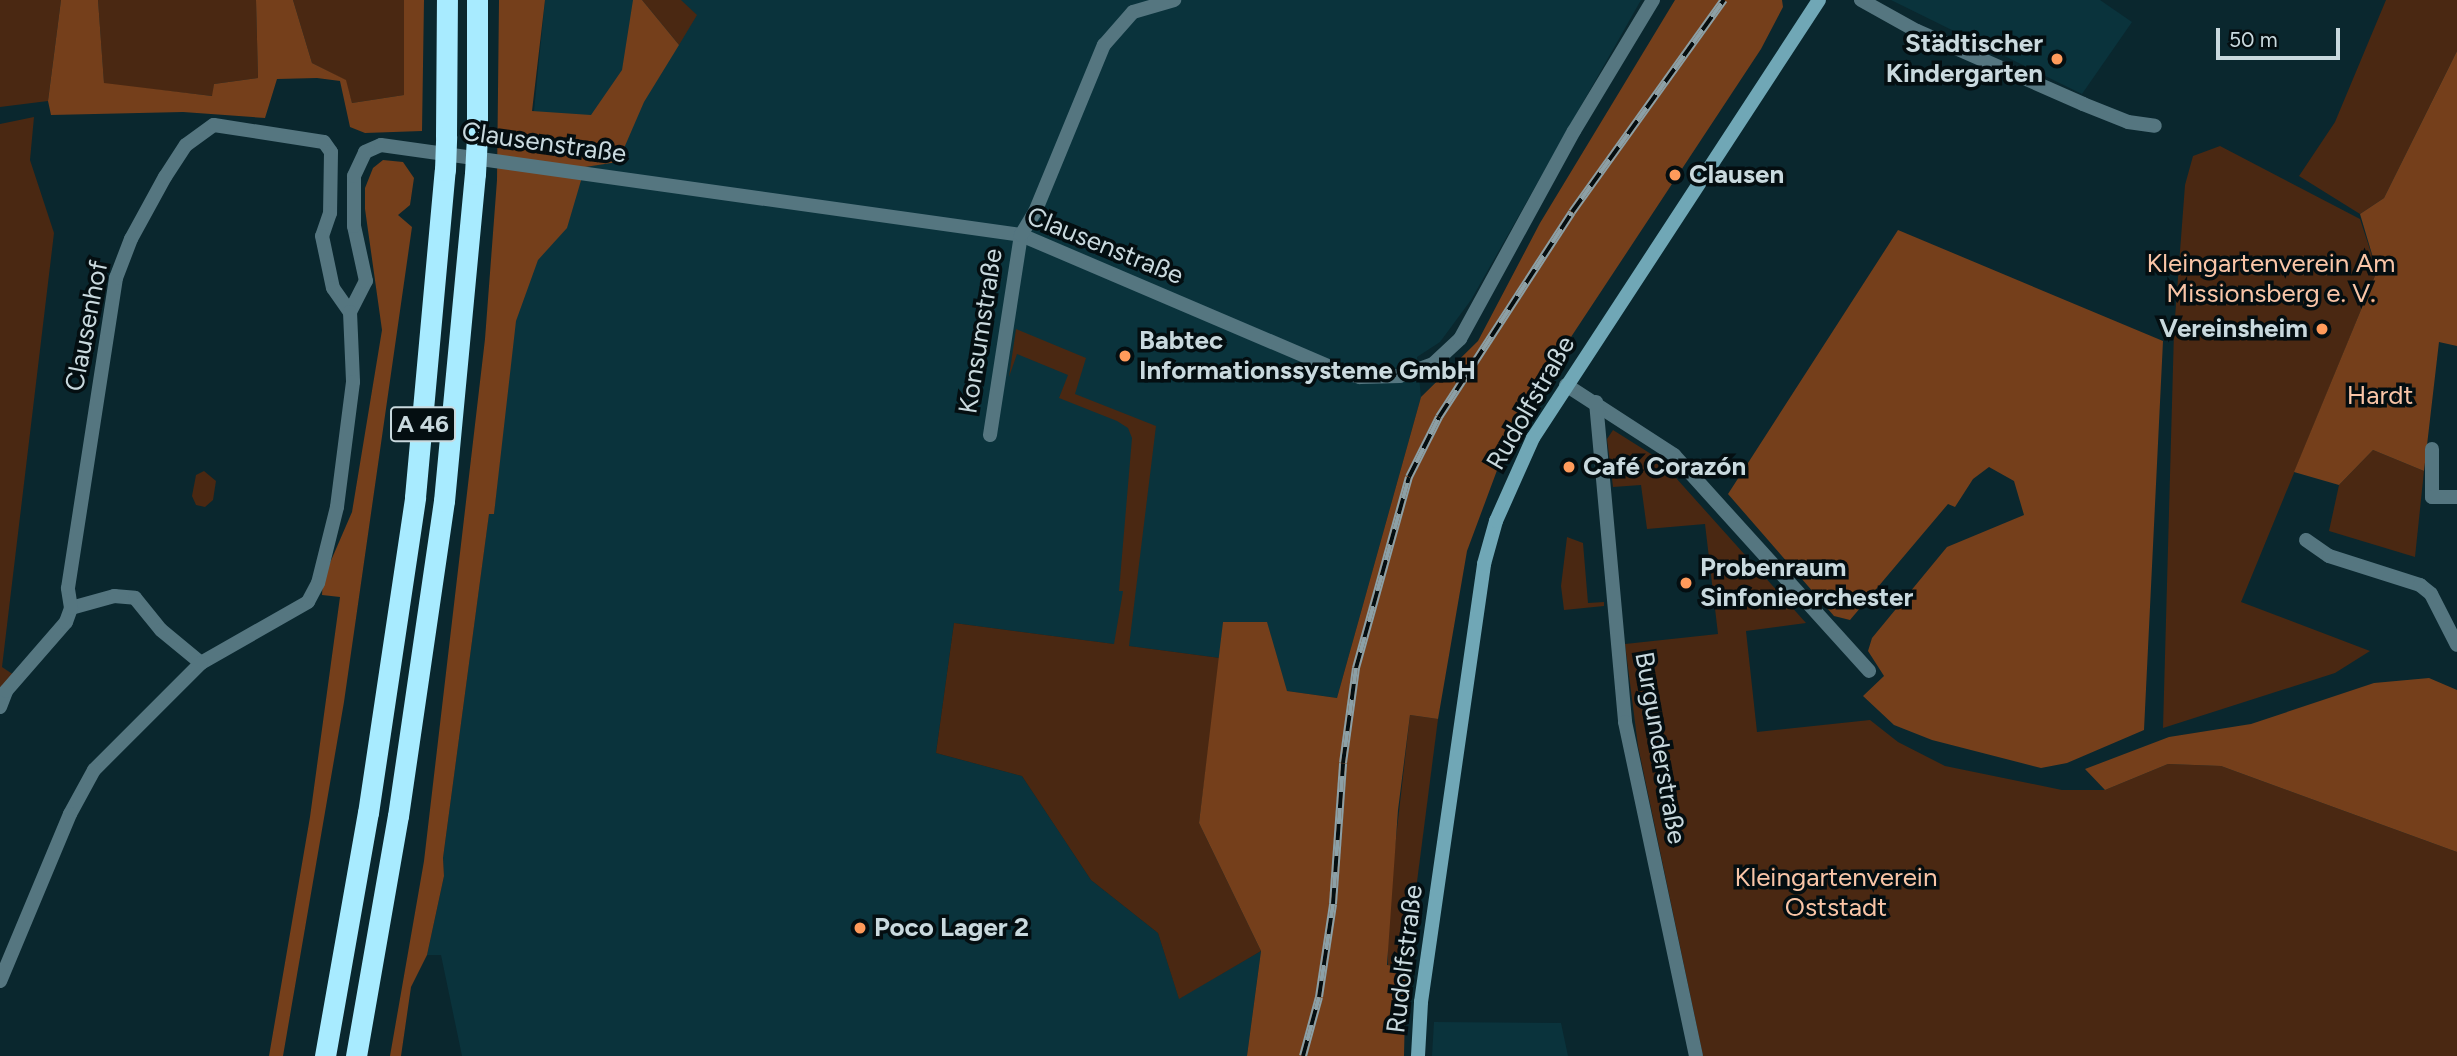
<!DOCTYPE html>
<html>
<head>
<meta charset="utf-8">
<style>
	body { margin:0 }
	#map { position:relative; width:2457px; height:1056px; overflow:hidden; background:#0a272e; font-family:Figtree,sans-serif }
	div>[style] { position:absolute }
	.built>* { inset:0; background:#0a333c }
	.green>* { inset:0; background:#4a2812 }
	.forest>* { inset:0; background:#753f1b }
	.street>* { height:14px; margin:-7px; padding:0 7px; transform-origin:7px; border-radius:7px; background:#557680 }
	.secondary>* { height:14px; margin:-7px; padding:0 7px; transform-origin:7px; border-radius:7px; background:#70a7b6 }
	.highway>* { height:21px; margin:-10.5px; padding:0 10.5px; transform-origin:10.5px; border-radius:10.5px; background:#a8ebff }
	.rail>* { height:8px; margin-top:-4px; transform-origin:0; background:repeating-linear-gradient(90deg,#040e11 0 16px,#8ca0a6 0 32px); box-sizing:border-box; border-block:2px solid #8ca0a6 }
	.highway-bridge>* { height:21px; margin:-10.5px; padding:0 10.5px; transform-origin:10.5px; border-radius:10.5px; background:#a8ebff }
	.dots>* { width:19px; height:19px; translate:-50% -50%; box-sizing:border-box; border:4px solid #040e11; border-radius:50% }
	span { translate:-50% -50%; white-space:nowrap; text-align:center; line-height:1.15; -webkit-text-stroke:7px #040e11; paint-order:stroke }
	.shield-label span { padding:2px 5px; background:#040e11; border:2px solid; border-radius:5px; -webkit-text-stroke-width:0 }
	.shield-label { font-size:24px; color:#c9d9de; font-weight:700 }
	.poi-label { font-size:26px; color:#c9d9de; font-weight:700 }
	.right { translate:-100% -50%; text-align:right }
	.left { translate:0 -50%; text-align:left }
	.street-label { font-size:26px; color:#c9d9de }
	.park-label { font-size:26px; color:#f9c5a7 }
	.scale { position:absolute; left:2216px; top:28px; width:124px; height:32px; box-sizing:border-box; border:4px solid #c9d9de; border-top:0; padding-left:9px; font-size:21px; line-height:24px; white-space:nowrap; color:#c9d9de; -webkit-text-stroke:5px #040e11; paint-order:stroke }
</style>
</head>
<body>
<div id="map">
	<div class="built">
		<div style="clip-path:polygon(545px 0,1641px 0,1471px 300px,1440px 342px,1417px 357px,1421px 397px,1337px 698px,1287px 691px,1223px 622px,1220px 658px,954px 623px,936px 753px,1022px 776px,1091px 880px,1158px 933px,1179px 998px,1261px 951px,1247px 1056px,462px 1056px,441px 955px,427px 955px,444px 876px,443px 858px,489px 513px,494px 514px)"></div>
		<div style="clip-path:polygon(1891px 0,2100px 0,2132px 22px,2082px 94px)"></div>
		<div style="clip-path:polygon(1434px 1022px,1561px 1023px,1568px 1056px,1432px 1056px)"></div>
	</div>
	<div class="green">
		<div style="clip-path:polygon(0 0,61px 0,48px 101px,0 107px)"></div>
		<div style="clip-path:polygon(98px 0,256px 0,258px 78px,214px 84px,213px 96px,104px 84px)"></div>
		<div style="clip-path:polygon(293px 0,404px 0,404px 95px,352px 103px,345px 80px,312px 63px)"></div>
		<div style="clip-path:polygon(642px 0,681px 0,697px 15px,679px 45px)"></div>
		<div style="clip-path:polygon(2386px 0,2457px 0,2457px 51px,2384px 198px,2360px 214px,2299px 176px,2335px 122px)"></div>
		<div style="clip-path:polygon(34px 117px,30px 160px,54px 233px,2px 667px,14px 675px,0 692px,0 124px)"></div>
		<div style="clip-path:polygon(2220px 146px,2360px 219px,2377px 271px,2241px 602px,2370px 651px,2335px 673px,2163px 728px,2174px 331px,2185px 185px,2193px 156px)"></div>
		<div style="clip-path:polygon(1016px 329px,1086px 358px,1075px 394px,1156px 426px,1129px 646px,1220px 658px,1199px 823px,1261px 951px,1179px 999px,1158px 933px,1091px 880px,1022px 776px,936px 753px,954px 623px,1114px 644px,1123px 591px,1119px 591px,1132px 438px,1128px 428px,1117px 421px,1059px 398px,1068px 375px,1017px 354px,1009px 377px)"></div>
		<div style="clip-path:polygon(1613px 430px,1659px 459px,1806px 623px,1746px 631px,1757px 732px,1870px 720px,1898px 742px,1945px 766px,2062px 790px,2105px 790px,2168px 764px,2221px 766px,2457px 852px,2457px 1056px,1703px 1056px,1638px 746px,1625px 644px,1718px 634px,1705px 524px,1647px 529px,1641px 485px,1613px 487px,1607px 439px)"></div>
		<div style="clip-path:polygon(2373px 450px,2424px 471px,2415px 557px,2329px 531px,2339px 485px)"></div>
		<div style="clip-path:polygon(204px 471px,216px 481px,213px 500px,205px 507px,196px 505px,192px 496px,196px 475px)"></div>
		<div style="clip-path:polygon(1567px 537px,1583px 543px,1588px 603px,1604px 602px,1604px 606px,1564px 610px,1561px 586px)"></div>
		<div style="clip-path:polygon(1410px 715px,1438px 719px,1406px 967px,1388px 965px,1388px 908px)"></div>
	</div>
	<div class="forest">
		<div style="clip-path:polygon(61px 0,98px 0,104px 83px,212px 96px,214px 84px,258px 78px,256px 0,293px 0,312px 63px,346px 80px,352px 103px,404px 95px,404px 0,424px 0,422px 131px,365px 133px,350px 127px,340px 81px,317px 78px,277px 79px,265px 118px,183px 112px,51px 115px,48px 101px)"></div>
		<div style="clip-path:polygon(499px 0,545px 0,532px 111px,591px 115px,622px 70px,633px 0,642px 0,679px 45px,644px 102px,618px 162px,585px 167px,567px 228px,538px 260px,516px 321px,494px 514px,489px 514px,443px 858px,444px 876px,427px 955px,411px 987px,401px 1056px,390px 1056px,424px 861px,485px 339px,497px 180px)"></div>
		<div style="clip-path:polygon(1675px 0,1782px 0,1783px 7px,1761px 49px,1515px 422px,1467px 551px,1438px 719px,1410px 715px,1398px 810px,1387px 965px,1406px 967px,1404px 1056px,1247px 1056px,1261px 951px,1199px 823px,1223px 622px,1267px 622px,1287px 691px,1337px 698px,1421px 397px,1478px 341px,1540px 223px)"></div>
		<div style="clip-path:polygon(2457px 51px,2457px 346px,2439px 342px,2424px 471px,2373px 450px,2339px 485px,2294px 472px,2377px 271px,2360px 214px,2384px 198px)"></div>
		<div style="clip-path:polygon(383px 160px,403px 162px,414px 178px,410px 205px,398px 215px,412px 227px,344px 702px,283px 1056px,269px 1056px,310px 817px,340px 597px,322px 595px,323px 579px,352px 512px,382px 330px,365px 209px,365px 188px,373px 168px)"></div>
		<div style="clip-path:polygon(1898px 230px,2163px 341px,2144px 730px,2067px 763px,2041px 768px,1932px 740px,1894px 725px,1863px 696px,1884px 676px,1868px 651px,1872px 638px,1947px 547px,2024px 515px,2014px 481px,1989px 467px,1973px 479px,1955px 507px,1948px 504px,1850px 620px,1834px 616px,1728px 494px)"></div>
		<div style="clip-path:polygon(2429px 678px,2457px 690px,2457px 852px,2221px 766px,2168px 764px,2105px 790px,2085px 769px,2169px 737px,2251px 724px,2374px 683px)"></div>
	</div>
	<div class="street">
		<div style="left:1861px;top:0;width:64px;rotate:29deg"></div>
		<div style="left:1917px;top:31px;width:181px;rotate:23.7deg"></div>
		<div style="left:2083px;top:104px;width:48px;rotate:21.8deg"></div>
		<div style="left:2128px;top:122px;width:27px;rotate:8deg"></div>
		<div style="left:350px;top:312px;width:35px;rotate:-63deg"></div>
		<div style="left:366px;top:281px;width:56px;rotate:-102.3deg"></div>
		<div style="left:354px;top:226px;width:50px;rotate:-90deg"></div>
		<div style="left:354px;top:176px;width:26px;rotate:-65deg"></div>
		<div style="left:365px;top:152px;width:17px;rotate:-24deg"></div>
		<div style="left:381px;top:145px;width:646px;rotate:8deg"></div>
		<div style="left:1021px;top:235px;width:345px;rotate:23.1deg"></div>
		<div style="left:1338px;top:370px;width:23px;rotate:18deg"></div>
		<div style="left:1360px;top:377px;width:40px;rotate:-1.4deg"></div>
		<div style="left:1400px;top:376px;width:35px;rotate:-20deg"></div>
		<div style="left:1433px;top:364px;width:37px;rotate:-43deg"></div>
		<div style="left:1460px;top:339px;width:237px;rotate:-61.3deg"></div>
		<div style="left:1574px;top:131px;width:153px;rotate:-58.9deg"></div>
		<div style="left:1566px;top:385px;width:129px;rotate:32.9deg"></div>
		<div style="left:1674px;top:455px;width:291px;rotate:47.9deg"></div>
		<div style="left:1596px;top:402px;width:321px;rotate:84.8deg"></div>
		<div style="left:1625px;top:722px;width:341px;rotate:78deg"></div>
		<div style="left:990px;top:435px;width:202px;rotate:-81.2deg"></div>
		<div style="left:1021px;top:235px;width:27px;rotate:-59deg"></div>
		<div style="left:1035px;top:212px;width:181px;rotate:-67.6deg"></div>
		<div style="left:1104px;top:45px;width:44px;rotate:-48.7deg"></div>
		<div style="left:1133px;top:12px;width:43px;rotate:-16.3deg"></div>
		<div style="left:2432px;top:449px;width:48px;rotate:90deg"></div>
		<div style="left:2432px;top:497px;width:25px"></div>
		<div style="left:2306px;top:540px;width:28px;rotate:35deg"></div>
		<div style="left:2329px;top:556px;width:96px;rotate:17.7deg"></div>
		<div style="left:2420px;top:585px;width:14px;rotate:39deg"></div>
		<div style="left:2431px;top:594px;width:57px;rotate:63deg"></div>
		<div style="left:71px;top:608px;width:45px;rotate:-15.6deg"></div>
		<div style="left:114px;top:596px;width:21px;rotate:5deg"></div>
		<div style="left:135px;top:598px;width:41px;rotate:50.9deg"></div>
		<div style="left:161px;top:630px;width:52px;rotate:39.5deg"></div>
		<div style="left:0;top:707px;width:17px;rotate:-69deg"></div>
		<div style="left:6px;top:691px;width:91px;rotate:-49deg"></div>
		<div style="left:66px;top:622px;width:15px;rotate:-70deg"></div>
		<div style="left:71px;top:608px;width:20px;rotate:-99deg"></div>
		<div style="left:68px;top:588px;width:314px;rotate:-81.2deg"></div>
		<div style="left:116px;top:278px;width:42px;rotate:-69deg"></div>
		<div style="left:131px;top:239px;width:71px;rotate:-61.3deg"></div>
		<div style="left:165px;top:177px;width:38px;rotate:-57deg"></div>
		<div style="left:186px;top:145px;width:34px;rotate:-36deg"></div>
		<div style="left:214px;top:125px;width:111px;rotate:8.8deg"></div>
		<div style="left:324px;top:142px;width:12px;rotate:55deg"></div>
		<div style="left:331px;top:152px;width:61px;rotate:90.9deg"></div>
		<div style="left:330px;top:213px;width:24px;rotate:109deg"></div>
		<div style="left:322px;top:236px;width:53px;rotate:78.1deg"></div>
		<div style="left:333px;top:288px;width:29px;rotate:55deg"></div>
		<div style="left:350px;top:312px;width:70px;rotate:87.5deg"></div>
		<div style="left:353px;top:382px;width:126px;rotate:97.3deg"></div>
		<div style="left:337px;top:507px;width:78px;rotate:104deg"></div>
		<div style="left:318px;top:583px;width:21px;rotate:118deg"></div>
		<div style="left:308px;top:602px;width:123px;rotate:150.3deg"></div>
		<div style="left:201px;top:663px;width:151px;rotate:135deg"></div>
		<div style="left:94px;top:770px;width:50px;rotate:118.6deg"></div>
		<div style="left:70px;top:814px;width:181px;rotate:112.7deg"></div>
	</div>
	<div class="secondary">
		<div style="left:1418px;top:1056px;width:54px;rotate:-86.8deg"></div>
		<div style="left:1421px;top:1002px;width:443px;rotate:-81.8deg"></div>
		<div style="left:1484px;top:564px;width:45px;rotate:-74.4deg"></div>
		<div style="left:1496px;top:521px;width:91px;rotate:-66deg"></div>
		<div style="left:1533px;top:438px;width:523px;rotate:-56.86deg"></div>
	</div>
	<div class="highway">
		<div style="left:446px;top:136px;width:136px;rotate:-89.6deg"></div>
		<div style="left:477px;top:141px;width:141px;rotate:-90deg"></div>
		<div style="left:325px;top:1056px;width:247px;rotate:-80deg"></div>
		<div style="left:368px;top:813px;width:319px;rotate:-81.5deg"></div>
		<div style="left:415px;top:497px;width:328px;rotate:-84.8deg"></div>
		<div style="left:356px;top:1056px;width:244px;rotate:-80.1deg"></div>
		<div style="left:398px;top:816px;width:318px;rotate:-81.7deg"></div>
		<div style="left:444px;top:501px;width:328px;rotate:-84.6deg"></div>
	</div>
	<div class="rail">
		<div style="left:1303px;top:1056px;width:61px;rotate:-74.8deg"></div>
		<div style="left:1319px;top:997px;width:94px;rotate:-81.4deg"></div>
		<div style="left:1333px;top:904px;width:141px;rotate:-85.9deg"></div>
		<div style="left:1343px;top:763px;width:96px;rotate:-82.2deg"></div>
		<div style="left:1356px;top:668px;width:198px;rotate:-74.5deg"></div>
		<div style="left:1409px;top:477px;width:67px;rotate:-63.4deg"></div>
		<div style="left:1439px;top:417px;width:244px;rotate:-57deg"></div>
		<div style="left:1572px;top:212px;width:261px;rotate:-54.4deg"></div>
	</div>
	<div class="highway-bridge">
		<div style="left:445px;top:170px;width:34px;rotate:-88deg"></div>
		<div style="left:475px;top:174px;width:33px;rotate:-87deg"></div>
	</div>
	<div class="dots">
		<div style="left:2057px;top:59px;background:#ff9b5b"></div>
		<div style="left:1675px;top:175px;background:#ff9b5b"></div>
		<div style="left:2322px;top:329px;background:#ff9b5b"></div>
		<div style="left:1125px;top:356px;background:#ff9b5b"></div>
		<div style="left:1569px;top:467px;background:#ff9b5b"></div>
		<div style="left:1686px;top:583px;background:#ff9b5b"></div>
		<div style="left:860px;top:928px;background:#ff9b5b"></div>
	</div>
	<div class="shield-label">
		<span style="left:423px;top:424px">A 46</span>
	</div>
	<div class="poi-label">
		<span class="right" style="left:2043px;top:59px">Städtischer<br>Kindergarten</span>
		<span class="left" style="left:1689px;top:175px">Clausen</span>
		<span class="right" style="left:2308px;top:329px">Vereinsheim</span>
		<span class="left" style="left:1139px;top:356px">Babtec<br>Informationssysteme GmbH</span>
		<span class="left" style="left:1583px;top:467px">Café Corazón</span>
		<span class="left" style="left:1700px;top:583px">Probenraum<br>Sinfonieorchester</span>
		<span class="left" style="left:874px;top:928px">Poco Lager 2</span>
	</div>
	<div class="street-label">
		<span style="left:544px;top:143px;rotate:8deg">Clausenstraße</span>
		<span style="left:1105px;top:246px;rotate:22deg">Clausenstraße</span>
		<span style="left:87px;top:326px;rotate:-79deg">Clausenhof</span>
		<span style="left:981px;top:331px;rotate:-81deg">Konsumstraße</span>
		<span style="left:1531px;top:403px;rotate:-60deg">Rudolfstraße</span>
		<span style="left:1660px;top:748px;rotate:80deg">Burgunderstraße</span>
		<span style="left:1405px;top:959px;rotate:-83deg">Rudolfstraße</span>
	</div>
	<div class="park-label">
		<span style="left:2271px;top:279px">Kleingartenverein Am<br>Missionsberg e. V.</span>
		<span style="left:2380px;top:396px">Hardt</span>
		<span style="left:1836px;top:893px">Kleingartenverein<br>Oststadt</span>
	</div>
	<div class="scale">50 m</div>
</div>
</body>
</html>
